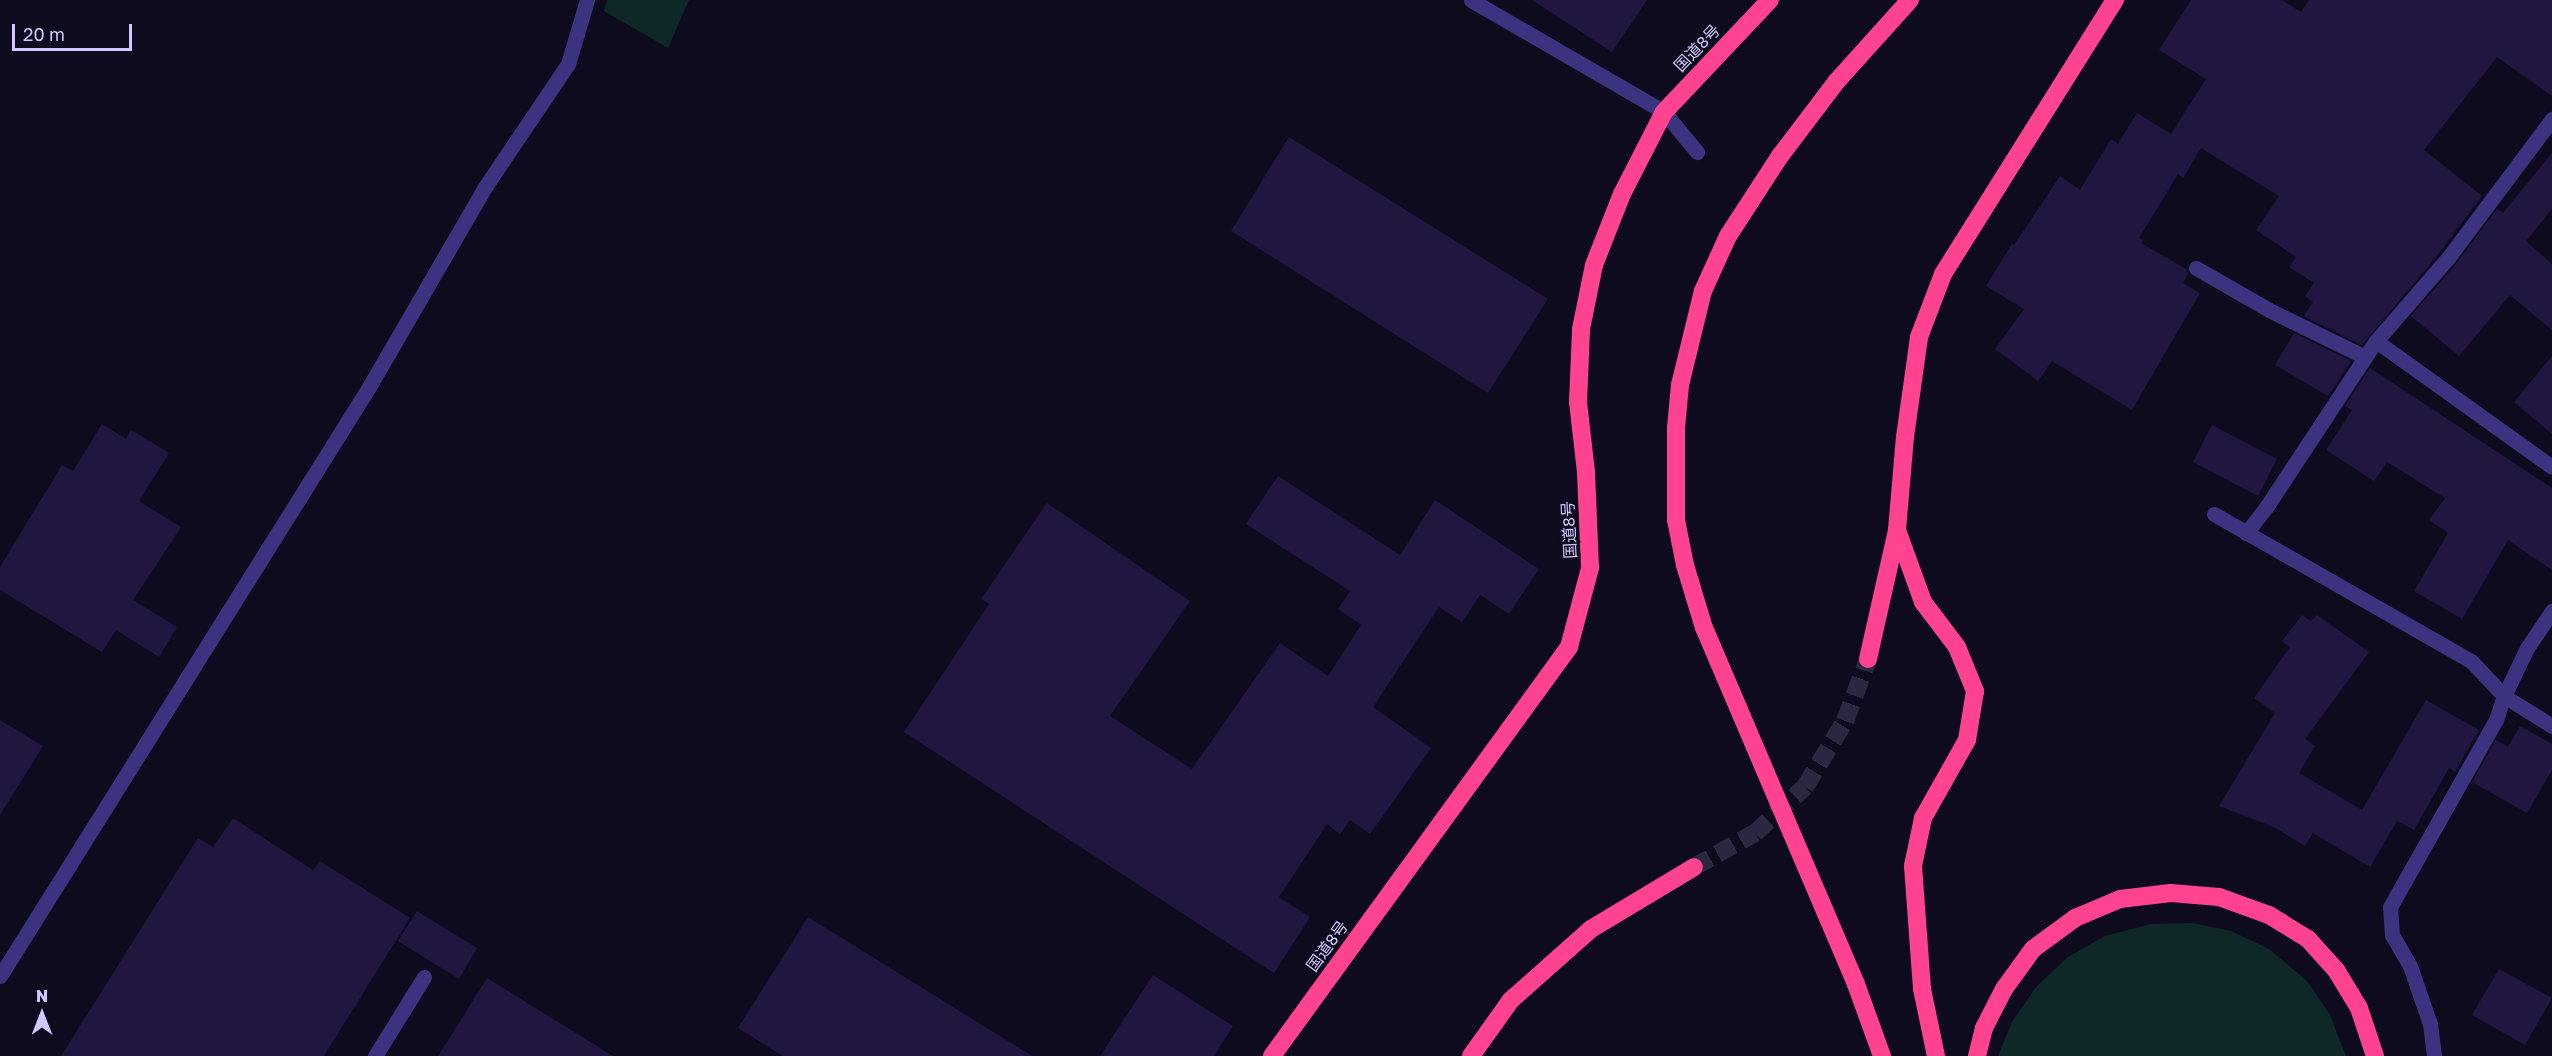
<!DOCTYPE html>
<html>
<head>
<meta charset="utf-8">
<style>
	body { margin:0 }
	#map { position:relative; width:2552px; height:1056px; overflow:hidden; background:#0f0b1e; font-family:"Golos Text","Noto Sans JP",sans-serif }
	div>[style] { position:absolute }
	.green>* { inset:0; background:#0e2828 }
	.building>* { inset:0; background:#211640 }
	.highway-tunnel>* { height:18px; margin-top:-9px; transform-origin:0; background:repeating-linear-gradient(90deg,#2c2740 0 18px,transparent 0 27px) }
	.lane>* { height:15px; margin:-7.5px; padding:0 7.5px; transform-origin:7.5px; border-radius:7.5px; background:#3b3380 }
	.street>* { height:15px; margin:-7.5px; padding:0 7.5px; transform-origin:7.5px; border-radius:7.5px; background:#3b3380 }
	.highway>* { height:18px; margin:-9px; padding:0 9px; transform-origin:9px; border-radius:9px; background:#ff4391 }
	span { translate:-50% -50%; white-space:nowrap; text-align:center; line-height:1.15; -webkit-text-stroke:6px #0f0b1e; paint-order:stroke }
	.street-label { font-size:16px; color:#d2c8ff }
	.north { position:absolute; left:12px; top:984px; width:60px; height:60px; -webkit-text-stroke:4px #0f0b1e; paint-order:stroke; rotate:0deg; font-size:16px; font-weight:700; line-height:24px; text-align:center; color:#d2c8ff }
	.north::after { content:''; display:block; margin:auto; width:21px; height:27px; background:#d2c8ff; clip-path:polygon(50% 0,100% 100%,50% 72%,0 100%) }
	.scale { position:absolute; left:12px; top:24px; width:120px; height:27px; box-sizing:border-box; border:3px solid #d2c8ff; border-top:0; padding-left:8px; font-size:18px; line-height:21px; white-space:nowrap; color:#d2c8ff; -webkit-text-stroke:4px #0f0b1e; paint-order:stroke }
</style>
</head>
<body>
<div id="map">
	<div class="green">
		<div style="clip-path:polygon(607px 0,689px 0,668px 48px,604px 11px)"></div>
		<div style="clip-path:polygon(2193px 923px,2231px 931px,2269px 949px,2307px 981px,2330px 1015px,2346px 1056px,1998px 1056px,2012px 1022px,2036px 987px,2068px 957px,2105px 936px,2151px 924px)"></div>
	</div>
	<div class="building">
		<div style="clip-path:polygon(1532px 0,1647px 0,1612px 52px)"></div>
		<div style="clip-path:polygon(2191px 0,2282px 0,2301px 12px,2309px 0,2552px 0,2552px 96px,2497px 57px,2424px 150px,2482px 196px,2440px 252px,2362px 345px,2304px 316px,2313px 302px,2305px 296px,2314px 283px,2289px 267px,2296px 257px,2256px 230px,2279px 196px,2201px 148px,2183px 178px,2178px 174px,2139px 238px,2143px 240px,2141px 243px,2186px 269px,2188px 274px,2183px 283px,2200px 293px,2132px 410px,2052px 361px,2038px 381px,1995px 349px,2024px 309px,1986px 286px,2012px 244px,2014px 245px,2060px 176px,2080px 190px,2111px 139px,2118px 144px,2137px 113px,2171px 134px,2206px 79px,2159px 50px)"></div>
		<div style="clip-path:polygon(1289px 137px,1548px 299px,1488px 393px,1231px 231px)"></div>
		<div style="clip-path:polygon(2552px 153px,2552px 209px,2526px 241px,2552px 264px,2552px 330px,2510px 295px,2459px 356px,2411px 316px,2456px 264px,2497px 209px,2503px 213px)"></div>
		<div style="clip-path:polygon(2294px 333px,2351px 361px,2328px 396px,2275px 365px)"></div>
		<div style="clip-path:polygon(2552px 356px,2552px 434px,2514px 402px)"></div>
		<div style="clip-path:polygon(2370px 368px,2552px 488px,2552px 570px,2508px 540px,2462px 619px,2414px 591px,2448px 533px,2429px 520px,2445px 498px,2387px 462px,2374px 481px,2326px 450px,2352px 410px,2345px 406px)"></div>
		<div style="clip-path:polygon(102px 424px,126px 439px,131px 430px,169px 453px,139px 501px,181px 527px,133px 600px,177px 627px,159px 657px,116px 630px,102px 652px,0 590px,0 567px,62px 465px,73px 471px)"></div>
		<div style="clip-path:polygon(2212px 425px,2277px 459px,2258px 496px,2193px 462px)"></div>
		<div style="clip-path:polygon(1278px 476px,1400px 555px,1435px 500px,1539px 569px,1509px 614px,1480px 595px,1462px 622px,1439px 607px,1373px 707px,1431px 748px,1370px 834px,1350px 820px,1340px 834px,1327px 824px,1279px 897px,1310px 917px,1274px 973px,904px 732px,989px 604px,981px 599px,1047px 503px,1190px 601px,1110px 716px,1192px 769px,1280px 643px,1328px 676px,1361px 625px,1338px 609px,1350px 591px,1246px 524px)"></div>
		<div style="clip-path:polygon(2302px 615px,2311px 621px,2317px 615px,2369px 652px,2305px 739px,2315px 746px,2299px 773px,2362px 810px,2426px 700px,2479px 730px,2455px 772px,2449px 768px,2414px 830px,2397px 821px,2370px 867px,2313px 833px,2305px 846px,2274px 827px,2219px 806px,2275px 713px,2254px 698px,2290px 647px,2282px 641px)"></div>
		<div style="clip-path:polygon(0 720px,43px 746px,0 815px)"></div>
		<div style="clip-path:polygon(2520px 726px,2552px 744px,2552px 770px,2527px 813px,2472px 782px,2496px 740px,2508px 747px)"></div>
		<div style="clip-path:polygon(233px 818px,313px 870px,320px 861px,410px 918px,324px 1056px,61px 1056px,198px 838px,213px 847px)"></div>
		<div style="clip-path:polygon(417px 911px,477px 948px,459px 979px,398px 941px)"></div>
		<div style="clip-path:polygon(808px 917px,1032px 1056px,783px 1056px,738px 1028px)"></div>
		<div style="clip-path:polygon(2499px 969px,2552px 998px,2525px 1045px,2472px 1015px)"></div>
		<div style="clip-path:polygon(1153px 975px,1233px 1026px,1214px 1056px,1100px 1056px)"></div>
		<div style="clip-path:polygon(487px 978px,613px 1056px,438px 1056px)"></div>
	</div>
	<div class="highway-tunnel">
		<div style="left:1694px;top:867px;width:70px;rotate:-29.1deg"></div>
		<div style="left:1755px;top:833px;width:68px;rotate:-42.6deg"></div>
		<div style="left:1805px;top:787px;width:77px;rotate:-58.8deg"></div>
		<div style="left:1845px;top:721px;width:66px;rotate:-69.6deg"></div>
	</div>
	<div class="lane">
		<div style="left:2196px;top:268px;width:84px;rotate:29.9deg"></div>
		<div style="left:2269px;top:310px;width:107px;rotate:26.1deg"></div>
		<div style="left:2376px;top:341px;width:110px;rotate:-49.1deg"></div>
		<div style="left:2448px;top:258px;width:174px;rotate:-53.2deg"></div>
		<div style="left:2214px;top:514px;width:297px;rotate:29.8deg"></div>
		<div style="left:2472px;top:662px;width:47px;rotate:46.7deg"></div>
		<div style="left:2504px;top:696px;width:57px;rotate:32deg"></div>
		<div style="left:2246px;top:533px;width:34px;rotate:-52deg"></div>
		<div style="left:2267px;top:506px;width:198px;rotate:-56.6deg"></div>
		<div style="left:2376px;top:341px;width:216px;rotate:35.6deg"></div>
		<div style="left:375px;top:1056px;width:93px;rotate:-58.2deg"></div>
		<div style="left:2434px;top:1056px;width:32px;rotate:-97deg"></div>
		<div style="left:2430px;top:1024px;width:61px;rotate:-109deg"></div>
		<div style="left:2410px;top:966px;width:36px;rotate:-120deg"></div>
		<div style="left:2392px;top:935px;width:28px;rotate:-94deg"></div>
		<div style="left:2390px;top:907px;width:215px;rotate:-60.5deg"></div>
		<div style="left:2496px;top:720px;width:25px;rotate:-72deg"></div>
		<div style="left:2504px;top:696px;width:53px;rotate:-64.4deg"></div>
		<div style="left:2527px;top:648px;width:45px;rotate:-56deg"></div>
	</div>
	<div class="street">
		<div style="left:1471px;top:0;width:223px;rotate:30.1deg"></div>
		<div style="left:1664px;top:112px;width:52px;rotate:50.5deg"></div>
		<div style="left:0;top:976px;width:695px;rotate:-57.93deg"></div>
		<div style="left:369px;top:387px;width:231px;rotate:-59.9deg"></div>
		<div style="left:485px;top:187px;width:148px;rotate:-56deg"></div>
		<div style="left:568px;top:64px;width:67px;rotate:-73.5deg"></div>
	</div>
	<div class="highway">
		<div style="left:1897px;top:530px;width:77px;rotate:70.1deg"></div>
		<div style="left:1923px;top:602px;width:56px;rotate:52.9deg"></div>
		<div style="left:1957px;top:647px;width:48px;rotate:67.8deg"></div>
		<div style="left:1975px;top:691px;width:50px;rotate:99.3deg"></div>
		<div style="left:1967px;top:740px;width:90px;rotate:119.4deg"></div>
		<div style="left:1923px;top:818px;width:49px;rotate:101.8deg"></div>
		<div style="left:1913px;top:866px;width:123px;rotate:85.8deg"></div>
		<div style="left:1922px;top:989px;width:68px;rotate:78.2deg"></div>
		<div style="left:1868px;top:659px;width:132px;rotate:-77.3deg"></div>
		<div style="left:1897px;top:530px;width:93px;rotate:-85.1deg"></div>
		<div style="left:1905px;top:437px;width:101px;rotate:-82deg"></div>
		<div style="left:1919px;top:337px;width:67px;rotate:-69.1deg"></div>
		<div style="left:1943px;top:274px;width:324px;rotate:-57.9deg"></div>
		<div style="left:1272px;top:1056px;width:505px;rotate:-54.01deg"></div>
		<div style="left:1569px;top:647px;width:82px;rotate:-75.1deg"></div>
		<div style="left:1590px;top:568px;width:96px;rotate:-92.4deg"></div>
		<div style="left:1586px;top:472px;width:70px;rotate:-96.5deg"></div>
		<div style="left:1578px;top:402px;width:73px;rotate:-87.6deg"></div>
		<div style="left:1581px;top:329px;width:65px;rotate:-78.5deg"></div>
		<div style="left:1594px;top:265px;width:76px;rotate:-68.5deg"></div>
		<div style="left:1622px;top:194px;width:92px;rotate:-62.9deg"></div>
		<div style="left:1664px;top:112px;width:154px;rotate:-46.6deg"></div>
		<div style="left:1471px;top:1056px;width:69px;rotate:-54.5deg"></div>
		<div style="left:1511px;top:1000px;width:107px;rotate:-41.6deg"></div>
		<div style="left:1591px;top:929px;width:120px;rotate:-31deg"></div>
		<div style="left:1882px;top:1056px;width:77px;rotate:-109.9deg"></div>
		<div style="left:1856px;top:984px;width:387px;rotate:-113.1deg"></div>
		<div style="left:1704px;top:628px;width:66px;rotate:-106.8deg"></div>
		<div style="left:1685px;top:565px;width:46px;rotate:-101.3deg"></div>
		<div style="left:1676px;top:520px;width:92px;rotate:-90deg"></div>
		<div style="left:1676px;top:428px;width:43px;rotate:-84.7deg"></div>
		<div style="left:1680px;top:385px;width:97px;rotate:-76.3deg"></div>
		<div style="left:1703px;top:291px;width:60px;rotate:-65.6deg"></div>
		<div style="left:1728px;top:236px;width:95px;rotate:-57deg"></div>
		<div style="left:1780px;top:156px;width:94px;rotate:-52.8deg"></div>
		<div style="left:1837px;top:81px;width:109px;rotate:-48deg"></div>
		<div style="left:1977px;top:1056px;width:29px;rotate:-76deg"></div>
		<div style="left:1984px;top:1028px;width:44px;rotate:-62.9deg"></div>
		<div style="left:2004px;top:989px;width:49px;rotate:-54.1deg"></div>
		<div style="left:2033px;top:949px;width:52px;rotate:-36.4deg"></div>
		<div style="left:2075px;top:918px;width:49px;rotate:-22.9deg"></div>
		<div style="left:2120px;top:899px;width:51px;rotate:-6.7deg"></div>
		<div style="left:2171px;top:893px;width:48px;rotate:4.8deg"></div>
		<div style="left:2219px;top:897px;width:53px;rotate:19.8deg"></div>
		<div style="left:2269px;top:915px;width:46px;rotate:31.6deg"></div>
		<div style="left:2308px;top:939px;width:42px;rotate:47.9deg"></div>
		<div style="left:2336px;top:970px;width:44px;rotate:58.8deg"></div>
		<div style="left:2359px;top:1008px;width:51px;rotate:71.6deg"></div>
	</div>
	<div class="street-label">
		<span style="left:1697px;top:48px;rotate:-46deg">国道8号</span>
		<span style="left:1569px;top:530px;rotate:-93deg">国道8号</span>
		<span style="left:1327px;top:946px;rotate:-54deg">国道8号</span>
	</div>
	<div class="north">N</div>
	<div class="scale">20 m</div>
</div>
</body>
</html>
